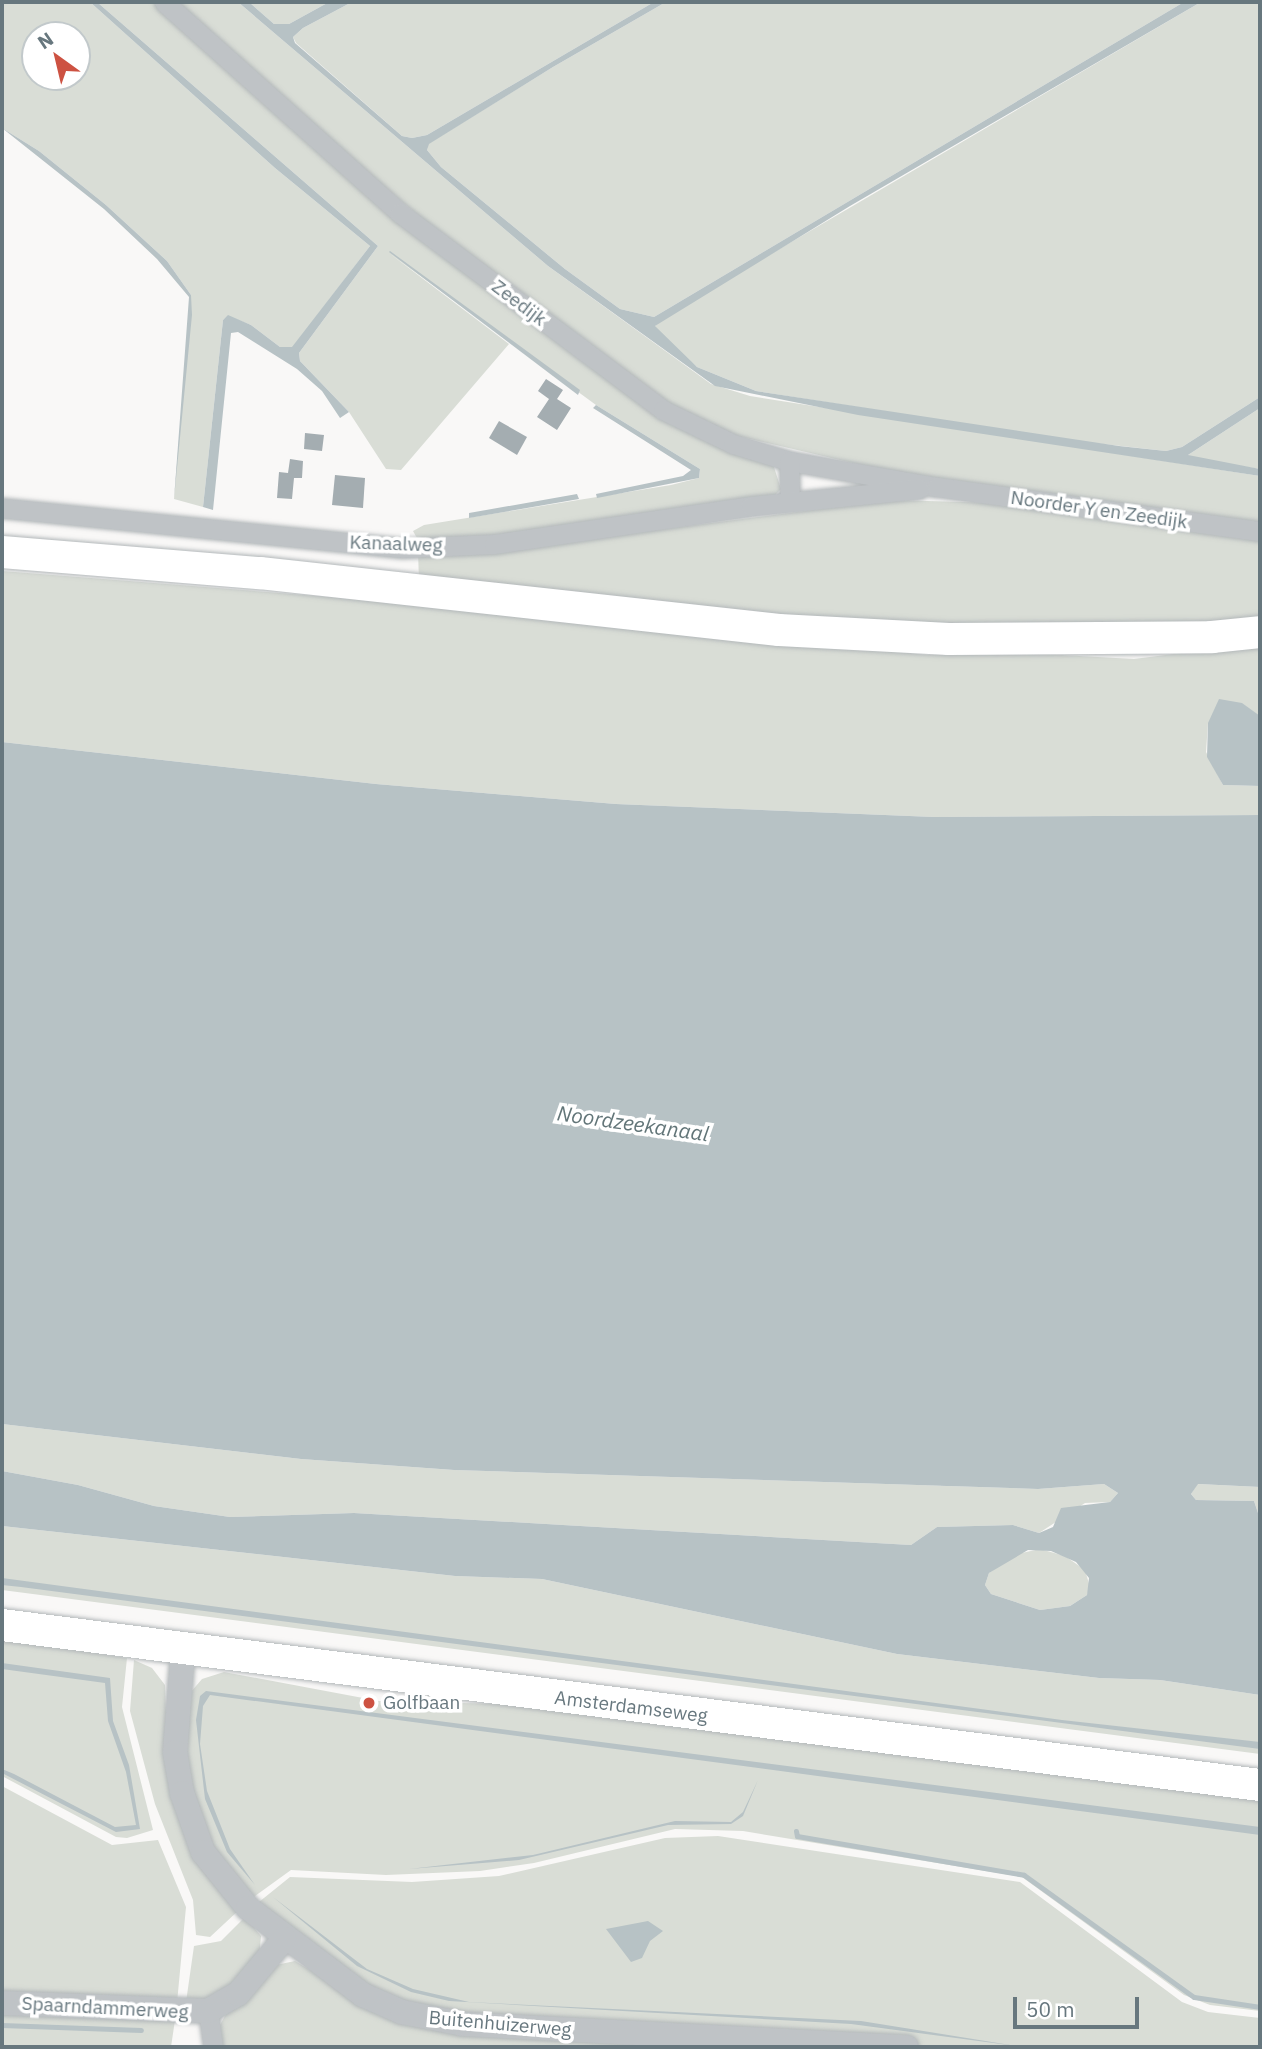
<!DOCTYPE html>
<html>
<head>
<meta charset="utf-8">
<style>
	body { margin:0 }
	#map { position:relative; width:1262px; height:2049px; overflow:hidden; background:#f9f8f7; font-family:"IBM Plex Sans",sans-serif }
	div>[style] { position:absolute }
	.green>* { inset:0; background:#d9ddd6 }
	.water>* { inset:0; background:#b7c2c5 }
	.stream>* { height:5px; margin:-2.5px; padding:0 2.5px; transform-origin:2.5px; border-radius:2.5px; background:#b7c2c5 }
	.building>* { inset:0; background:#a4adb1 }
	.roads { filter:drop-shadow(0 0 2px #b3b8ba) drop-shadow(0 0 2px #b3b8ba) }
	.minor>* { height:19px; margin:-9.5px; padding:0 9.5px; transform-origin:9.5px; border-radius:9.5px; background:#bfc3c6 }
	.tertiary>* { height:24px; margin:-12px; padding:0 12px; transform-origin:12px; border-radius:12px; background:#bfc3c6 }
	.primary>* { height:32px; margin:-16px; padding:0 16px; transform-origin:16px; border-radius:16px; background:#fff }
	.dots>* { width:19px; height:19px; translate:-50% -50%; box-sizing:border-box; border:4px solid #fff; border-radius:50% }
	span { translate:-50% -50%; white-space:nowrap; text-align:center; line-height:1.15; -webkit-text-stroke:7px #fff; paint-order:stroke }
	.street-label { font-size:19px; color:#67777e }
	.poi-label { font-size:19px; color:#67777e }
	.left { translate:0 -50%; text-align:left }
	.water-label { font-size:21px; color:#627578; font-style:italic }
	.frame { position:absolute; inset:0; border:4px solid #67777e; pointer-events:none }
	.north { position:absolute; left:21px; top:21px; width:70px; height:70px; box-sizing:border-box; background:#fff; border:2px solid #c2c9cb; border-radius:50%; rotate:326deg; font-size:19px; font-weight:700; line-height:28px; text-align:center; color:#67777e }
	.north::after { content:''; display:block; margin:auto; width:24px; height:32px; background:#cd5242; clip-path:polygon(50% 0,100% 100%,50% 72%,0 100%) }
	.scale { position:absolute; left:1013px; top:1997px; width:126px; height:32px; box-sizing:border-box; border:4px solid #67777e; border-top:0; padding-left:9px; font-size:21px; line-height:24px; white-space:nowrap; color:#67777e; -webkit-text-stroke:5px #fff; paint-order:stroke }
</style>
</head>
<body>
<div id="map">
	<div class="green">
		<div style="clip-path:polygon(evenodd,2px 2px,90px 2px,275px 168px,370px 246px,293px 347px,280px 347px,251px 325px,228px 316px,223px 320px,203px 507px,174px 499px,191px 295px,167px 261px,106px 205px,39px 151px,2px 128px,2px 2px,35px 35px,77px 35px,77px 77px,35px 77px,35px 35px)"></div>
		<div style="clip-path:polygon(97px 2px,153px 2px,282px 120px,610px 381px,762px 458px,774px 467px,781px 489px,772px 498px,473px 539px,418px 540px,413px 531px,424px 525px,671px 485px,699px 478px,700px 469px,596px 405px,389px 253px,509px 344px,401px 470px,386px 469px,349px 412px,300px 361px,299px 353px,378px 246px)"></div>
		<div style="clip-path:polygon(171px 2px,238px 2px,548px 266px,711px 384px,750px 396px,1260px 476px,1260px 525px,883px 470px,720px 432px,676px 410px,480px 266px,287px 107px)"></div>
		<div style="clip-path:polygon(249px 2px,329px 2px,289px 24px,274px 24px)"></div>
		<div style="clip-path:polygon(352px 2px,654px 2px,427px 135px,412px 138px,402px 136px,296px 43px,293px 37px,303px 28px)"></div>
		<div style="clip-path:polygon(666px 2px,1184px 2px,654px 317px,620px 309px,565px 269px,441px 167px,427px 150px,428px 144px,553px 67px)"></div>
		<div style="clip-path:polygon(1201px 2px,1260px 2px,1260px 397px,1182px 447px,1166px 451px,1067px 440px,756px 391px,697px 367px,656px 332px,655px 326px,670px 313px)"></div>
		<div style="clip-path:polygon(1260px 408px,1260px 469px,1190px 458px,1188px 455px)"></div>
		<div style="clip-path:polygon(891px 500px,999px 503px,1260px 537px,1260px 623px,997px 625px,846px 620px,419px 582px,418px 551px,561px 542px)"></div>
		<div style="clip-path:polygon(2px 571px,495px 610px,927px 655px,1008px 652px,1134px 659px,1260px 643px,1260px 716px,1208px 723px,1206px 752px,1223px 785px,1260px 786px,1260px 815px,934px 817px,616px 804px,376px 784px,2px 742px)"></div>
		<div style="clip-path:polygon(2px 1424px,301px 1459px,454px 1470px,1038px 1489px,1104px 1484px,1118px 1493px,1110px 1502px,1085px 1503px,1039px 1533px,1013px 1525px,937px 1527px,911px 1545px,354px 1513px,230px 1517px,154px 1506px,78px 1485px,2px 1471px)"></div>
		<div style="clip-path:polygon(1197px 1484px,1260px 1487px,1260px 1519px,1254px 1501px,1196px 1500px,1191px 1494px)"></div>
		<div style="clip-path:polygon(2px 1526px,455px 1576px,542px 1579px,897px 1654px,1099px 1678px,1160px 1680px,1260px 1695px,1260px 1754px,2px 1590px)"></div>
		<div style="clip-path:polygon(1040px 1549px,1065px 1556px,1085px 1570px,1090px 1587px,1087px 1595px,1070px 1606px,1040px 1610px,991px 1594px,985px 1585px,989px 1573px,1013px 1555px)"></div>
		<div style="clip-path:polygon(2px 1638px,127px 1658px,122px 1707px,153px 1830px,127px 1838px,116px 1837px,2px 1776px)"></div>
		<div style="clip-path:polygon(134px 1660px,152px 1668px,165px 1685px,167px 1738px,239px 1910px,210px 1937px,196px 1935px,193px 1900px,155px 1804px,130px 1711px)"></div>
		<div style="clip-path:polygon(224px 1672px,379px 1701px,502px 1704px,1260px 1795px,1260px 2011px,1210px 2005px,1184px 1995px,1022px 1877px,743px 1831px,675px 1829px,534px 1863px,480px 1871px,386px 1875px,291px 1870px,251px 1899px,222px 1869px,186px 1778px,190px 1693px,202px 1679px)"></div>
		<div style="clip-path:polygon(2px 1786px,112px 1845px,158px 1840px,186px 1907px,177px 2003px,2px 1996px)"></div>
		<div style="clip-path:polygon(718px 1836px,1020px 1882px,1182px 2002px,1208px 2012px,1260px 2018px,1260px 2047px,954px 2047px,496px 2019px,386px 1998px,259px 1902px,290px 1877px,412px 1882px,499px 1876px,665px 1838px)"></div>
		<div style="clip-path:polygon(245px 1917px,261px 1936px,259px 1958px,217px 1998px,186px 2002px,194px 1946px,221px 1941px)"></div>
		<div style="clip-path:polygon(295px 1961px,371px 2007px,802px 2047px,221px 2047px,220px 2025px,226px 2014px,276px 1965px)"></div>
		<div style="clip-path:polygon(2px 2011px,175px 2020px,171px 2047px,2px 2047px)"></div>
	</div>
	<div class="water">
		<div style="clip-path:polygon(90px 2px,97px 2px,378px 246px,299px 353px,300px 361px,349px 412px,340px 418px,322px 391px,297px 369px,238px 332px,231px 333px,213px 510px,203px 507px,223px 320px,228px 315px,251px 325px,280px 347px,292px 347px,370px 246px,275px 168px)"></div>
		<div style="clip-path:polygon(238px 2px,249px 2px,274px 24px,289px 24px,329px 2px,352px 2px,303px 28px,293px 37px,295px 43px,402px 136px,412px 138px,427px 135px,654px 2px,666px 2px,553px 67px,429px 144px,427px 150px,441px 167px,565px 269px,620px 309px,654px 317px,1184px 2px,1201px 2px,850px 206px,655px 326px,697px 367px,756px 391px,1119px 446px,1166px 451px,1182px 447px,1260px 397px,1260px 408px,1188px 455px,1260px 469px,1260px 476px,858px 415px,715px 386px,548px 266px)"></div>
		<div style="clip-path:polygon(2px 128px,39px 151px,106px 205px,167px 261px,191px 295px,192px 315px,174px 499px,189px 297px,157px 259px,104px 209px)"></div>
		<div style="clip-path:polygon(390px 251px,580px 390px,578px 395px,389px 252px)"></div>
		<div style="clip-path:polygon(596px 405px,700px 469px,699px 478px,597px 498px,596px 494px,683px 476px,691px 470px,593px 408px)"></div>
		<div style="clip-path:polygon(577px 494px,579px 499px,469px 518px,469px 513px)"></div>
		<div style="clip-path:polygon(1219px 699px,1242px 703px,1260px 716px,1260px 786px,1223px 785px,1207px 757px,1208px 723px)"></div>
		<div style="clip-path:polygon(evenodd,2px 742px,376px 784px,616px 804px,934px 817px,1260px 815px,1260px 1487px,1198px 1484px,1191px 1494px,1196px 1500px,1254px 1501px,1260px 1519px,1260px 1695px,1160px 1680px,1099px 1678px,897px 1654px,542px 1579px,455px 1576px,2px 1526px,2px 1471px,78px 1485px,154px 1506px,230px 1517px,354px 1513px,911px 1545px,937px 1527px,1013px 1525px,1039px 1533px,1053px 1527px,1061px 1508px,1110px 1502px,1118px 1493px,1104px 1484px,1038px 1489px,454px 1470px,301px 1459px,2px 1424px,2px 742px,1028px 1550px,1051px 1551px,1076px 1562px,1089px 1578px,1087px 1595px,1070px 1606px,1040px 1610px,991px 1594px,985px 1585px,989px 1573px,1028px 1550px)"></div>
		<div style="clip-path:polygon(2px 1578px,1062px 1720px,1260px 1742px,1260px 1749px,21px 1587px,2px 1585px)"></div>
		<div style="clip-path:polygon(2px 1663px,110px 1678px,113px 1721px,129px 1765px,140px 1829px,116px 1832px,2px 1773px,2px 1769px,14px 1774px,115px 1827px,136px 1825px,126px 1772px,108px 1721px,105px 1683px,2px 1669px)"></div>
		<div style="clip-path:polygon(206px 1691px,1260px 1827px,1260px 1835px,210px 1695px,203px 1706px,200px 1744px,207px 1791px,230px 1849px,255px 1885px,227px 1852px,205px 1799px,196px 1720px,200px 1696px)"></div>
		<div style="clip-path:polygon(758px 1780px,743px 1816px,731px 1824px,668px 1825px,519px 1860px,409px 1869px,533px 1855px,675px 1821px,731px 1822px,743px 1812px)"></div>
		<div style="clip-path:polygon(273px 1897px,367px 1969px,413px 1989px,469px 2002px,861px 2021px,1023px 2047px,851px 2024px,449px 2001px,411px 1992px,357px 1966px)"></div>
		<div style="clip-path:polygon(648px 1921px,663px 1931px,650px 1941px,642px 1958px,631px 1962px,606px 1929px)"></div>
	</div>
	<div class="stream">
		<div style="left:796px;top:1831px;width:5px;rotate:79deg"></div>
		<div style="left:797px;top:1836px;width:230px;rotate:9.7deg"></div>
		<div style="left:1024px;top:1875px;width:209px;rotate:35.7deg"></div>
		<div style="left:1194px;top:1997px;width:67px;rotate:8.6deg"></div>
		<div style="left:2px;top:2025px;width:139px;rotate:2.1deg"></div>
	</div>
	<div class="building">
		<div style="clip-path:polygon(546px 379px,563px 390px,557px 399px,571px 408px,557px 430px,537px 417px,549px 399px,538px 391px)"></div>
		<div style="clip-path:polygon(499px 421px,527px 437px,517px 455px,489px 438px)"></div>
		<div style="clip-path:polygon(305px 433px,324px 435px,322px 451px,304px 449px)"></div>
		<div style="clip-path:polygon(290px 459px,303px 461px,302px 478px,294px 478px,292px 499px,277px 498px,279px 472px,288px 473px)"></div>
		<div style="clip-path:polygon(335px 475px,365px 478px,363px 508px,332px 505px)"></div>
	</div>
	<div class="roads">
		<div class="minor">
			<div style="left:164px;top:2px;width:317px;rotate:41.8deg"></div>
			<div style="left:400px;top:213px;width:329px;rotate:36.8deg"></div>
			<div style="left:663px;top:410px;width:78px;rotate:25.9deg"></div>
			<div style="left:733px;top:444px;width:59px;rotate:16.9deg"></div>
			<div style="left:789px;top:461px;width:150px;rotate:10deg"></div>
			<div style="left:937px;top:487px;width:326px;rotate:7.8deg"></div>
			<div style="left:789px;top:461px;width:40px;rotate:88.6deg"></div>
			<div style="left:2px;top:508px;width:402px;rotate:5.7deg"></div>
			<div style="left:402px;top:548px;width:92px;rotate:-2.5deg"></div>
			<div style="left:494px;top:544px;width:260px;rotate:-8.4deg"></div>
			<div style="left:751px;top:506px;width:169px;rotate:-5.8deg"></div>
			<div style="left:208px;top:2011px;width:36px;rotate:82deg"></div>
		</div>
		<div class="tertiary">
			<div style="left:183px;top:1650px;width:102px;rotate:94.5deg"></div>
			<div style="left:175px;top:1752px;width:42px;rotate:80.3deg"></div>
			<div style="left:182px;top:1793px;width:63px;rotate:70.4deg"></div>
			<div style="left:203px;top:1852px;width:72px;rotate:51.2deg"></div>
			<div style="left:248px;top:1908px;width:144px;rotate:37.1deg"></div>
			<div style="left:363px;top:1995px;width:43px;rotate:23.6deg"></div>
			<div style="left:402px;top:2012px;width:62px;rotate:11.1deg"></div>
			<div style="left:463px;top:2024px;width:444px;rotate:3deg"></div>
			<div style="left:2px;top:2003px;width:206px;rotate:2.2deg"></div>
			<div style="left:208px;top:2011px;width:34px;rotate:-30deg"></div>
			<div style="left:238px;top:1994px;width:72px;rotate:-50.1deg"></div>
		</div>
		<div class="primary">
			<div style="left:2px;top:552px;width:259px;rotate:4.7deg"></div>
			<div style="left:260px;top:573px;width:522px;rotate:6.27deg"></div>
			<div style="left:779px;top:630px;width:170px;rotate:3deg"></div>
			<div style="left:949px;top:639px;width:263px;rotate:-0.4deg"></div>
			<div style="left:1212px;top:637px;width:48px;rotate:-5.9deg"></div>
			<div style="left:2px;top:1625px;width:1268px;rotate:7.25deg"></div>
		</div>
	</div>
	<div class="dots">
		<div style="left:369px;top:1703px;background:#cd5242"></div>
	</div>
	<div class="street-label">
		<span style="left:519px;top:303px;rotate:37deg">Zeedijk</span>
		<span style="left:1099px;top:510px;rotate:8deg">Noorder Y en Zeedijk</span>
		<span style="left:396px;top:544px;rotate:2deg">Kanaalweg</span>
		<span style="left:631px;top:1707px;rotate:7deg">Amsterdamseweg</span>
		<span style="left:105px;top:2008px;rotate:3deg">Spaarndammerweg</span>
		<span style="left:500px;top:2024px;rotate:5deg">Buitenhuizerweg</span>
	</div>
	<div class="poi-label">
		<span class="left" style="left:383px;top:1703px">Golfbaan</span>
	</div>
	<div class="water-label">
		<span style="left:633px;top:1123px;rotate:8deg">Noordzeekanaal</span>
	</div>
	<div class="frame"></div>
	<div class="north">N</div>
	<div class="scale">50 m</div>
</div>
</body>
</html>
